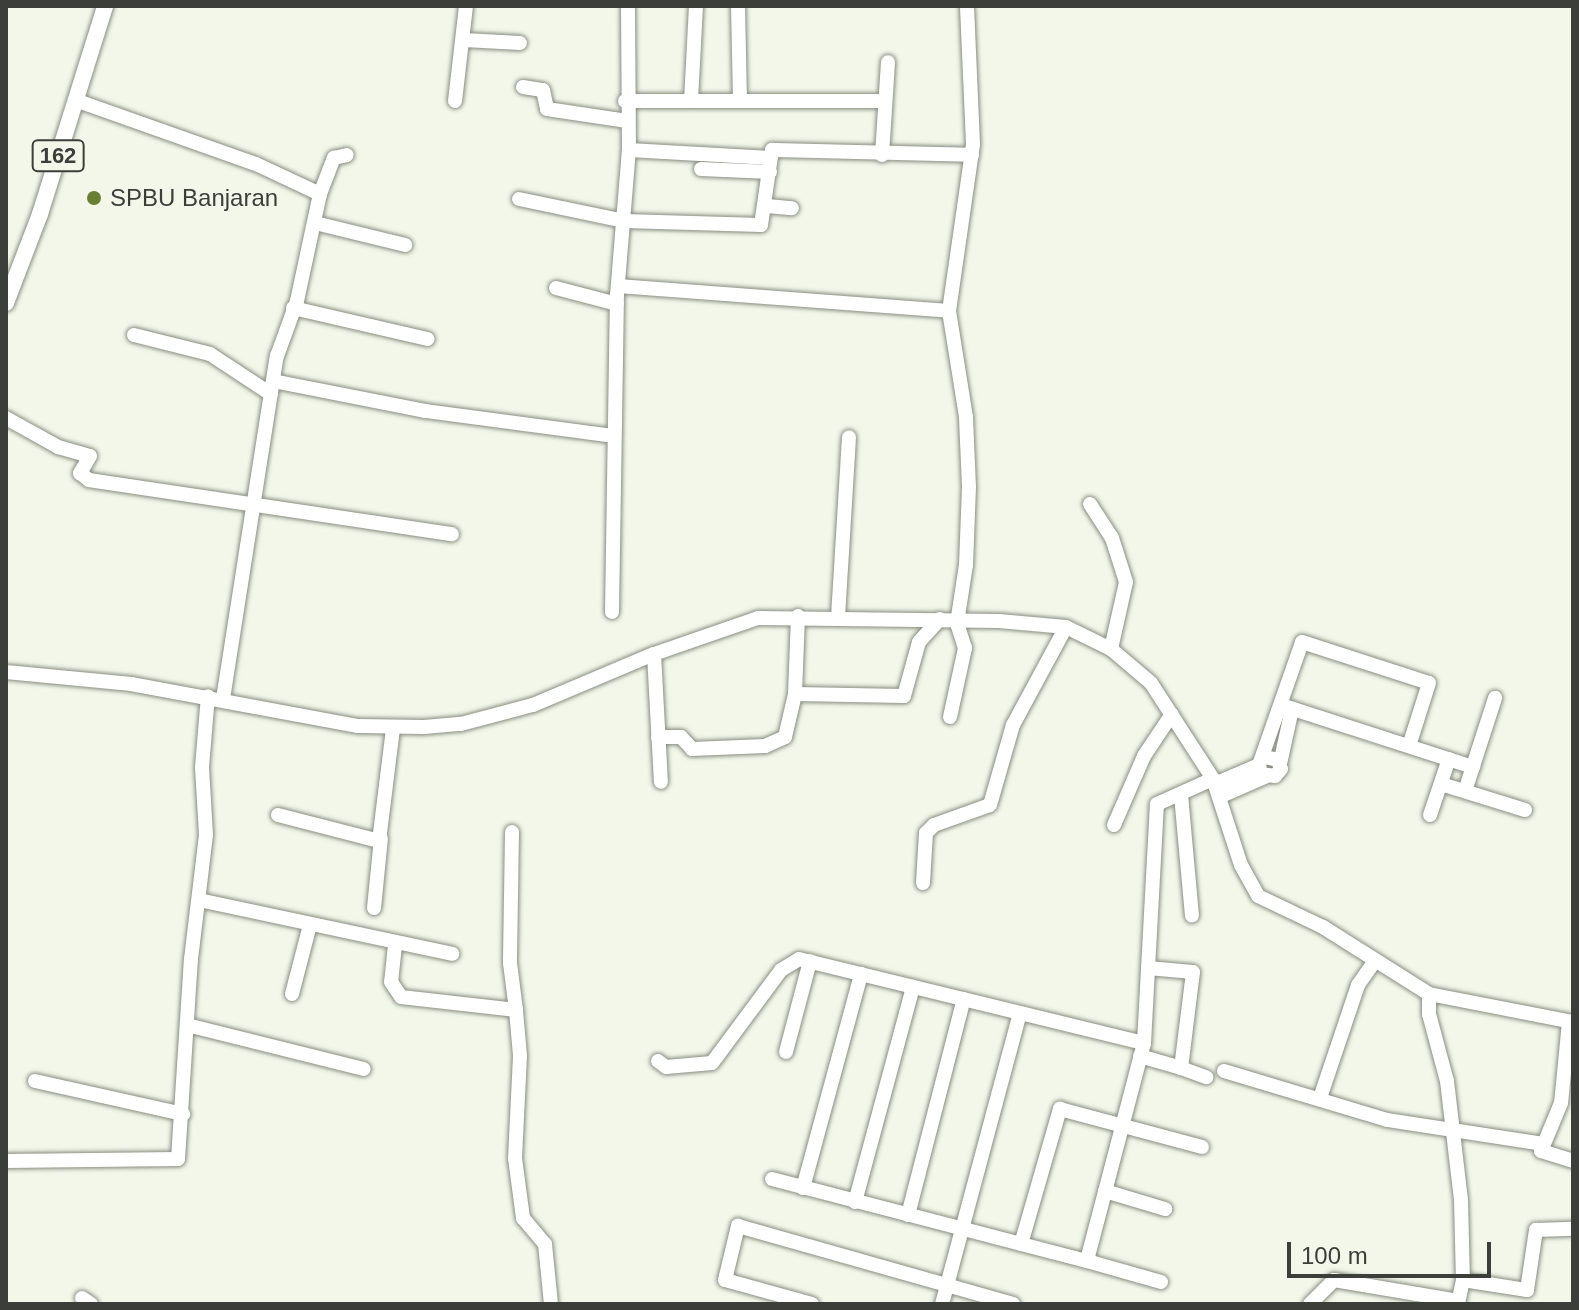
<!DOCTYPE html>
<html>
<head>
<meta charset="utf-8">
<style>
	body { margin:0 }
	#map { position:relative; width:1579px; height:1310px; overflow:hidden; background:#f2f7ea; font-family:Arial,sans-serif }
	div>[style] { position:absolute }
	.roads { filter:drop-shadow(0 0 2px #898d81) drop-shadow(0 0 2px #898d81) }
	.minor>* { height:14px; margin:-7px; padding:0 7px; transform-origin:7px; border-radius:7px; background:#fff }
	.major>* { height:16px; margin:-8px; padding:0 8px; transform-origin:8px; border-radius:8px; background:#fff }
	.dots>* { width:22px; height:22px; translate:-50% -50%; box-sizing:border-box; border:4px solid #f2f7ea; border-radius:50% }
	span { translate:-50% -50%; white-space:nowrap; text-align:center; line-height:1.15; -webkit-text-stroke:7px #f2f7ea; paint-order:stroke }
	.shield-label span { padding:2px 6px; background:#f2f7ea; border:2px solid; border-radius:6px; -webkit-text-stroke-width:0 }
	.shield-label { font-size:22px; color:#3c3e39; font-weight:700 }
	.poi-label { font-size:24px; color:#3c3e39 }
	.left { translate:0 -50%; text-align:left }
	.frame { position:absolute; inset:0; border:8px solid #3c3e39; pointer-events:none }
	.scale { position:absolute; left:1287px; top:1242px; width:204px; height:36px; box-sizing:border-box; border:4px solid #3c3e39; border-top:0; padding-left:10px; font-size:24px; line-height:28px; white-space:nowrap; color:#3c3e39; -webkit-text-stroke:6px #f2f7ea; paint-order:stroke }
</style>
</head>
<body>
<div id="map">
	<div class="roads">
		<div class="minor">
			<div style="left:738px;top:6px;width:95px;rotate:88.8deg"></div>
			<div style="left:464px;top:40px;width:56px;rotate:3.1deg"></div>
			<div style="left:523px;top:87px;width:20px;rotate:9deg"></div>
			<div style="left:543px;top:90px;width:19px;rotate:78deg"></div>
			<div style="left:547px;top:109px;width:81px;rotate:8.5deg"></div>
			<div style="left:75px;top:100px;width:192px;rotate:19.5deg"></div>
			<div style="left:256px;top:164px;width:71px;rotate:25.1deg"></div>
			<div style="left:320px;top:194px;width:39px;rotate:-69deg"></div>
			<div style="left:334px;top:158px;width:13px;rotate:-13deg"></div>
			<div style="left:455px;top:101px;width:96px;rotate:-83.4deg"></div>
			<div style="left:625px;top:101px;width:260px"></div>
			<div style="left:691px;top:101px;width:95px;rotate:-87deg"></div>
			<div style="left:629px;top:150px;width:142px;rotate:3.2deg"></div>
			<div style="left:882px;top:155px;width:93px;rotate:-86.3deg"></div>
			<div style="left:701px;top:169px;width:69px;rotate:2.5deg"></div>
			<div style="left:519px;top:199px;width:107px;rotate:11.8deg"></div>
			<div style="left:624px;top:221px;width:137px;rotate:1.7deg"></div>
			<div style="left:761px;top:225px;width:76px;rotate:-81.7deg"></div>
			<div style="left:772px;top:150px;width:200px;rotate:1.4deg"></div>
			<div style="left:767px;top:206px;width:25px;rotate:5deg"></div>
			<div style="left:315px;top:223px;width:93px;rotate:13.7deg"></div>
			<div style="left:618px;top:286px;width:332px;rotate:4.3deg"></div>
			<div style="left:556px;top:288px;width:63px;rotate:14.7deg"></div>
			<div style="left:293px;top:308px;width:138px;rotate:13deg"></div>
			<div style="left:134px;top:335px;width:78px;rotate:14deg"></div>
			<div style="left:210px;top:354px;width:73px;rotate:33.3deg"></div>
			<div style="left:273px;top:381px;width:156px;rotate:11.1deg"></div>
			<div style="left:426px;top:411px;width:189px;rotate:7.6deg"></div>
			<div style="left:6px;top:418px;width:60px;rotate:29.1deg"></div>
			<div style="left:58px;top:447px;width:33px;rotate:16deg"></div>
			<div style="left:90px;top:456px;width:20px;rotate:120deg"></div>
			<div style="left:80px;top:473px;width:11px;rotate:38deg"></div>
			<div style="left:89px;top:480px;width:367px;rotate:8.5deg"></div>
			<div style="left:1090px;top:504px;width:40px;rotate:57.1deg"></div>
			<div style="left:1112px;top:538px;width:46px;rotate:72.3deg"></div>
			<div style="left:1126px;top:582px;width:69px;rotate:102.6deg"></div>
			<div style="left:612px;top:612px;width:317px;rotate:-89.1deg"></div>
			<div style="left:617px;top:295px;width:145px;rotate:-85.3deg"></div>
			<div style="left:629px;top:150px;width:144px;rotate:-90.4deg"></div>
			<div style="left:838px;top:617px;width:180px;rotate:-86.5deg"></div>
			<div style="left:654px;top:654px;width:128px;rotate:86.9deg"></div>
			<div style="left:6px;top:672px;width:126px;rotate:5.5deg"></div>
			<div style="left:131px;top:684px;width:231px;rotate:10.5deg"></div>
			<div style="left:358px;top:726px;width:66px;rotate:0.9deg"></div>
			<div style="left:424px;top:727px;width:37px;rotate:-5deg"></div>
			<div style="left:461px;top:724px;width:74px;rotate:-14.8deg"></div>
			<div style="left:533px;top:705px;width:131px;rotate:-22.9deg"></div>
			<div style="left:654px;top:654px;width:110px;rotate:-19.1deg"></div>
			<div style="left:758px;top:618px;width:241px;rotate:0.7deg"></div>
			<div style="left:999px;top:621px;width:67px;rotate:5.1deg"></div>
			<div style="left:1066px;top:627px;width:50px;rotate:26.1deg"></div>
			<div style="left:1111px;top:649px;width:52px;rotate:40.4deg"></div>
			<div style="left:1151px;top:683px;width:114px;rotate:57.1deg"></div>
			<div style="left:1213px;top:779px;width:90px;rotate:72deg"></div>
			<div style="left:1241px;top:865px;width:35px;rotate:61deg"></div>
			<div style="left:1258px;top:896px;width:72px;rotate:25.5deg"></div>
			<div style="left:1323px;top:927px;width:125px;rotate:32.3deg"></div>
			<div style="left:1429px;top:994px;width:147px;rotate:11deg"></div>
			<div style="left:795px;top:694px;width:78px;rotate:-87.8deg"></div>
			<div style="left:223px;top:699px;width:347px;rotate:-81.1deg"></div>
			<div style="left:277px;top:356px;width:59px;rotate:-70deg"></div>
			<div style="left:297px;top:301px;width:109px;rotate:-77.9deg"></div>
			<div style="left:1281px;top:705px;width:202px;rotate:17.9deg"></div>
			<div style="left:950px;top:717px;width:71px;rotate:-77.7deg"></div>
			<div style="left:965px;top:648px;width:26px;rotate:-108deg"></div>
			<div style="left:957px;top:623px;width:59px;rotate:-81.2deg"></div>
			<div style="left:966px;top:565px;width:78px;rotate:-87.8deg"></div>
			<div style="left:969px;top:487px;width:70px;rotate:-92.5deg"></div>
			<div style="left:966px;top:417px;width:107px;rotate:-99.1deg"></div>
			<div style="left:949px;top:311px;width:169px;rotate:-81.8deg"></div>
			<div style="left:973px;top:144px;width:138px;rotate:-92.5deg"></div>
			<div style="left:658px;top:737px;width:23px"></div>
			<div style="left:681px;top:737px;width:16px;rotate:47deg"></div>
			<div style="left:692px;top:749px;width:73px;rotate:-2.4deg"></div>
			<div style="left:765px;top:746px;width:22px;rotate:-24deg"></div>
			<div style="left:785px;top:737px;width:44px;rotate:-76.9deg"></div>
			<div style="left:795px;top:694px;width:109px;rotate:1.1deg"></div>
			<div style="left:904px;top:696px;width:56px;rotate:-74.5deg"></div>
			<div style="left:919px;top:642px;width:31px;rotate:-48deg"></div>
			<div style="left:1265px;top:757px;width:13px;rotate:13deg"></div>
			<div style="left:1278px;top:760px;width:9px;rotate:72deg"></div>
			<div style="left:1281px;top:769px;width:9px;rotate:131deg"></div>
			<div style="left:1275px;top:776px;width:14px;rotate:-172deg"></div>
			<div style="left:1261px;top:774px;width:9px;rotate:-103deg"></div>
			<div style="left:1259px;top:765px;width:130px;rotate:-70.7deg"></div>
			<div style="left:1302px;top:642px;width:133px;rotate:17.9deg"></div>
			<div style="left:1429px;top:683px;width:66px;rotate:107.6deg"></div>
			<div style="left:1280px;top:764px;width:56px;rotate:-77.7deg"></div>
			<div style="left:1215px;top:784px;width:48px;rotate:-23.4deg"></div>
			<div style="left:1441px;top:784px;width:88px;rotate:17.2deg"></div>
			<div style="left:1465px;top:791px;width:98px;rotate:-72.1deg"></div>
			<div style="left:1181px;top:795px;width:121px;rotate:84.8deg"></div>
			<div style="left:1221px;top:796px;width:48px;rotate:-23.4deg"></div>
			<div style="left:278px;top:815px;width:104px;rotate:14.4deg"></div>
			<div style="left:379px;top:841px;width:114px;rotate:-82.9deg"></div>
			<div style="left:1430px;top:815px;width:59px;rotate:-71.3deg"></div>
			<div style="left:1114px;top:825px;width:75px;rotate:-66.5deg"></div>
			<div style="left:1144px;top:756px;width:50px;rotate:-56.3deg"></div>
			<div style="left:512px;top:832px;width:131px;rotate:90.9deg"></div>
			<div style="left:510px;top:963px;width:47px;rotate:82.7deg"></div>
			<div style="left:923px;top:883px;width:50px;rotate:-86.6deg"></div>
			<div style="left:926px;top:833px;width:11px;rotate:-45deg"></div>
			<div style="left:934px;top:825px;width:59px;rotate:-19.7deg"></div>
			<div style="left:990px;top:805px;width:83px;rotate:-74deg"></div>
			<div style="left:1013px;top:725px;width:111px;rotate:-61.6deg"></div>
			<div style="left:199px;top:900px;width:259px;rotate:12deg"></div>
			<div style="left:374px;top:908px;width:70px;rotate:-84.3deg"></div>
			<div style="left:395px;top:945px;width:37px;rotate:96deg"></div>
			<div style="left:391px;top:982px;width:18px;rotate:56deg"></div>
			<div style="left:401px;top:997px;width:116px;rotate:6.4deg"></div>
			<div style="left:516px;top:1010px;width:46px;rotate:85deg"></div>
			<div style="left:520px;top:1056px;width:102px;rotate:92.8deg"></div>
			<div style="left:515px;top:1158px;width:61px;rotate:82.4deg"></div>
			<div style="left:523px;top:1218px;width:34px;rotate:50deg"></div>
			<div style="left:545px;top:1244px;width:60px;rotate:84.3deg"></div>
			<div style="left:1148px;top:968px;width:45px;rotate:5.1deg"></div>
			<div style="left:1193px;top:972px;width:97px;rotate:97.1deg"></div>
			<div style="left:1181px;top:1068px;width:27px;rotate:20deg"></div>
			<div style="left:292px;top:994px;width:71px;rotate:-75.4deg"></div>
			<div style="left:1429px;top:994px;width:20px;rotate:90deg"></div>
			<div style="left:1429px;top:1014px;width:69px;rotate:75deg"></div>
			<div style="left:1447px;top:1081px;width:120px;rotate:83.3deg"></div>
			<div style="left:1461px;top:1200px;width:80px;rotate:88.6deg"></div>
			<div style="left:1463px;top:1280px;width:25px;rotate:102deg"></div>
			<div style="left:1569px;top:1022px;width:81px;rotate:95.6deg"></div>
			<div style="left:1561px;top:1103px;width:52px;rotate:112.6deg"></div>
			<div style="left:1541px;top:1151px;width:34px;rotate:17deg"></div>
			<div style="left:187px;top:1025px;width:182px;rotate:14deg"></div>
			<div style="left:1144px;top:1043px;width:225px;rotate:104.7deg"></div>
			<div style="left:1087px;top:1261px;width:77px;rotate:15.8deg"></div>
			<div style="left:786px;top:1052px;width:94px;rotate:-75.2deg"></div>
			<div style="left:1140px;top:1056px;width:43px;rotate:16.3deg"></div>
			<div style="left:658px;top:1061px;width:10px;rotate:37deg"></div>
			<div style="left:666px;top:1067px;width:46px;rotate:-5deg"></div>
			<div style="left:712px;top:1063px;width:116px;rotate:-53.4deg"></div>
			<div style="left:781px;top:970px;width:21px;rotate:-31deg"></div>
			<div style="left:799px;top:959px;width:355px;rotate:13.7deg"></div>
			<div style="left:1144px;top:1043px;width:239px;rotate:-86.9deg"></div>
			<div style="left:1157px;top:804px;width:61px;rotate:-24.1deg"></div>
			<div style="left:1224px;top:1071px;width:170px;rotate:16.7deg"></div>
			<div style="left:1387px;top:1120px;width:158px;rotate:8.7deg"></div>
			<div style="left:35px;top:1081px;width:152px;rotate:12.6deg"></div>
			<div style="left:1320px;top:1098px;width:119px;rotate:-71.4deg"></div>
			<div style="left:1358px;top:985px;width:29px;rotate:-55deg"></div>
			<div style="left:6px;top:1161px;width:172px;rotate:-0.7deg"></div>
			<div style="left:178px;top:1159px;width:200px;rotate:-86.3deg"></div>
			<div style="left:191px;top:959px;width:125px;rotate:-83.1deg"></div>
			<div style="left:206px;top:835px;width:68px;rotate:-93.4deg"></div>
			<div style="left:202px;top:767px;width:71px;rotate:-85.2deg"></div>
			<div style="left:772px;top:1179px;width:325px;rotate:14.6deg"></div>
			<div style="left:803px;top:1188px;width:222px;rotate:-74.8deg"></div>
			<div style="left:1105px;top:1191px;width:63px;rotate:16.7deg"></div>
			<div style="left:855px;top:1202px;width:223px;rotate:-74.9deg"></div>
			<div style="left:908px;top:1215px;width:223px;rotate:-75.5deg"></div>
			<div style="left:1021px;top:1244px;width:141px;rotate:-73.9deg"></div>
			<div style="left:1060px;top:1109px;width:147px;rotate:15deg"></div>
			<div style="left:1463px;top:1280px;width:65px;rotate:8.9deg"></div>
			<div style="left:1527px;top:1290px;width:61px;rotate:-81.5deg"></div>
			<div style="left:1536px;top:1230px;width:37px;rotate:-2deg"></div>
			<div style="left:82px;top:1298px;width:11px;rotate:34deg"></div>
			<div style="left:812px;top:1304px;width:90px;rotate:-164.6deg"></div>
			<div style="left:725px;top:1280px;width:56px;rotate:-76.5deg"></div>
			<div style="left:738px;top:1226px;width:286px;rotate:15.8deg"></div>
			<div style="left:942px;top:1304px;width:301px;rotate:-75deg"></div>
			<div style="left:1310px;top:1304px;width:34px;rotate:-45deg"></div>
			<div style="left:1334px;top:1280px;width:126px;rotate:9.6deg"></div>
		</div>
		<div class="major">
			<div style="left:6px;top:303px;width:95px;rotate:-69.1deg"></div>
			<div style="left:40px;top:214px;width:218px;rotate:-72.6deg"></div>
		</div>
	</div>
	<div class="dots">
		<div style="left:94px;top:198px;background:#697f31"></div>
	</div>
	<div class="shield-label">
		<span style="left:58px;top:156px">162</span>
	</div>
	<div class="poi-label">
		<span class="left" style="left:110px;top:198px">SPBU Banjaran</span>
	</div>
	<div class="frame"></div>
	<div class="scale">100 m</div>
</div>
</body>
</html>
